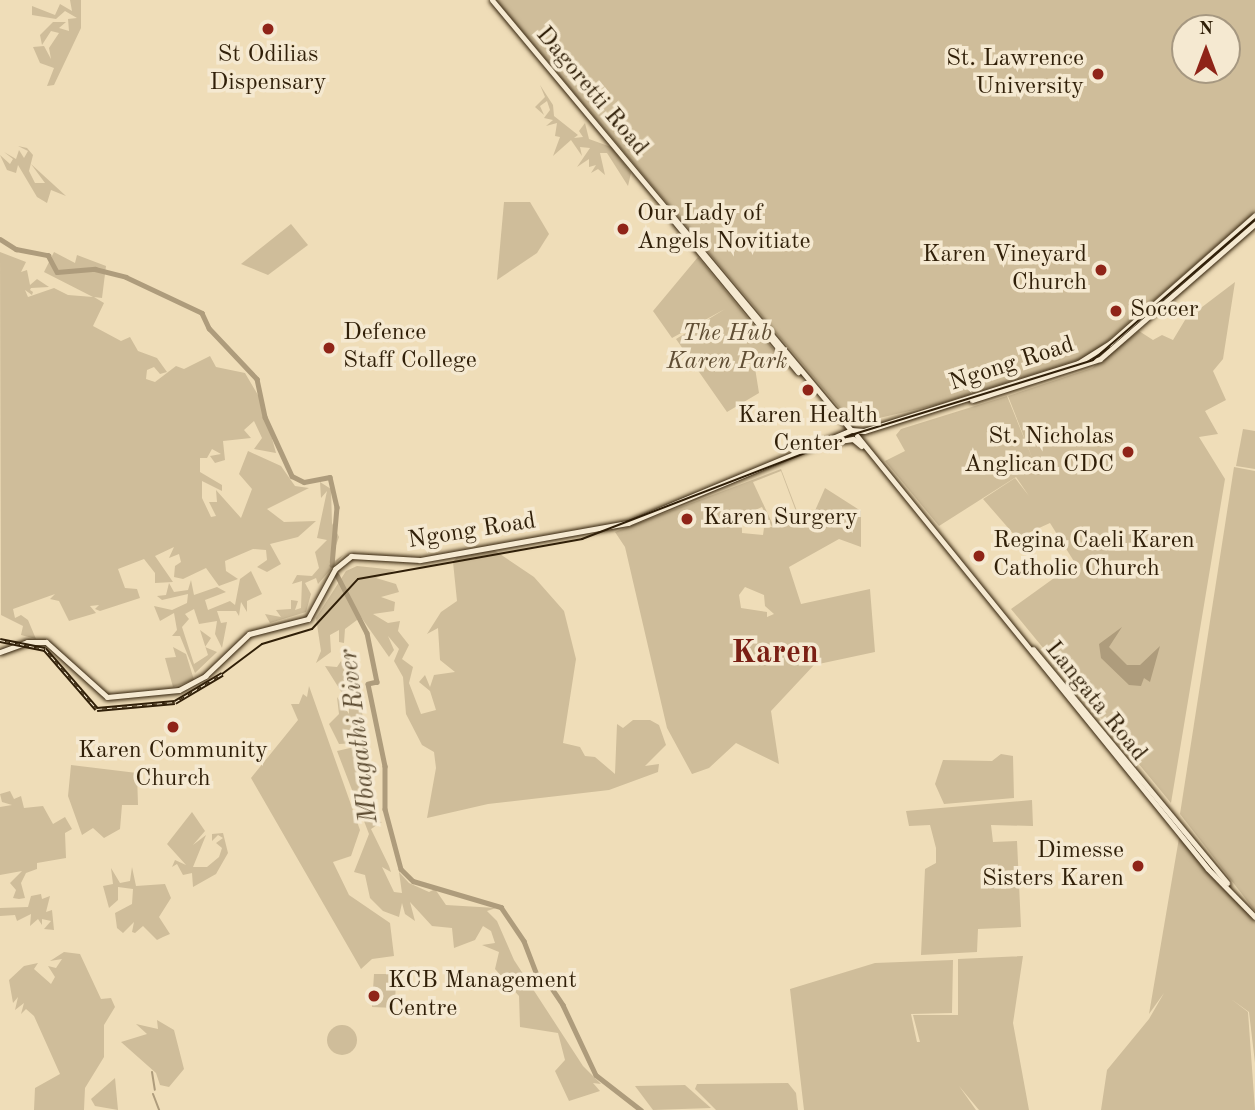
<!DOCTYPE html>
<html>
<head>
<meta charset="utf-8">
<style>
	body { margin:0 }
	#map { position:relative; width:1255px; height:1110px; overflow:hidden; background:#efddb8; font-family:"Old Standard TT",serif }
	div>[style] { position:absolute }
	.green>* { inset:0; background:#cfbd9a }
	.round { border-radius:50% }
	.water>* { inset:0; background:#ae9c7c }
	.stream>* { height:2px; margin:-1px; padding:0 1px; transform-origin:1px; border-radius:1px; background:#ae9c7c }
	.river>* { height:4.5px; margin:-2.25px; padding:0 2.25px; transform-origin:2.25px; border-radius:2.25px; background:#ae9c7c }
	.roads { filter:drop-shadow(0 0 2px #301f08) drop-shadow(0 0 2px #301f08) }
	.secondary>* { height:5px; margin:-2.5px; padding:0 2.5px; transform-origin:2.5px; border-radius:2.5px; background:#f5e9d1 }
	.tram>* { height:2px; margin:-1px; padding:0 1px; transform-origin:1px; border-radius:1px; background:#301f08 }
	.rail>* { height:4.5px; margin-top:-2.25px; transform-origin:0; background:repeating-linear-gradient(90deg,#f5e9d1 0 5px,#301f08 0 10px); box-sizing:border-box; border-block:2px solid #301f08 }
	.dots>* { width:19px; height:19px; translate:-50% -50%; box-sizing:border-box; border:4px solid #f5e9d1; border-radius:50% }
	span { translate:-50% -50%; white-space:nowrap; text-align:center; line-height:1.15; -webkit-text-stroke:7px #f5e9d1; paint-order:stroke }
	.poi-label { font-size:24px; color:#301f08 }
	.right { translate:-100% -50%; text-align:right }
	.left { translate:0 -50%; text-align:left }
	.street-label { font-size:24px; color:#301f08 }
	.park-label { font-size:24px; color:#604e34; font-style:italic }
	.water-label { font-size:26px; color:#5c4b31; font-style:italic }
	.district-label { font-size:32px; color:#7a1f14; font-weight:700 }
	.north { position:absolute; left:1171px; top:14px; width:70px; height:70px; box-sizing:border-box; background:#f5e9d1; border:2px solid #a69881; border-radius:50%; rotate:0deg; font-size:19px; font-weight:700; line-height:28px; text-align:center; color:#301f08 }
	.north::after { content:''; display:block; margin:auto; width:24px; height:32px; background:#8f2418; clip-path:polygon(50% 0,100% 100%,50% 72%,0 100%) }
</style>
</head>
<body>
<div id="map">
	<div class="green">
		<div style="clip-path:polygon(70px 0,81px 0,81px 28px,54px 85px,47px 86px,54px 68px,40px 63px,33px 47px,44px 46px,51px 59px,49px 48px,59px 33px,51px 31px,42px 45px,40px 35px,53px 22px,66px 22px,59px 28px,69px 31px,68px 19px,77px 18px,65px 11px,56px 19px,32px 15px,32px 6px,55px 15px,60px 4px,72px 11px)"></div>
		<div style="clip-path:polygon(evenodd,496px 0,1255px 0,1255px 212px,1090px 356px,940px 404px,853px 424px,496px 0,1185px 28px,1227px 28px,1227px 70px,1185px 70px,1185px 28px)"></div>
		<div style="clip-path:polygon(540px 85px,553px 105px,554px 116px,578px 135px,574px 138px,583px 137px,579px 131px,585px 123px,589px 139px,611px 147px,631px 173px,628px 186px,607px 153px,600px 153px,605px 175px,598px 169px,591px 173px,596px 165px,589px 167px,589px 159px,577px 167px,590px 148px,580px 147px,582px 156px,571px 140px,553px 156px,560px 137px,555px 136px,557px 123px,546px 126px,553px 120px,544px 118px,550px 110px,547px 101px,540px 106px,544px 115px,535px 107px,545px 97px)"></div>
		<div style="clip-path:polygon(18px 146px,27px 148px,33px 155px,29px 171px,35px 183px,45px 183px,31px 164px,66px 196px,51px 190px,47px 203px,37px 197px,18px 165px,16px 173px,7px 170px,0 155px,10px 164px,13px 159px,4px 152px,16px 159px,19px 150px,24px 158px,28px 151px)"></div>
		<div style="clip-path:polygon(504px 202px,530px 202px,549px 234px,537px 253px,497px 280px)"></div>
		<div style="clip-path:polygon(291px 224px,308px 245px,268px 275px,241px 264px)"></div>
		<div style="clip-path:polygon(0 252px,26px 262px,21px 272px,27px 270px,30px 285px,37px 279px,49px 287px,31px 288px,30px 290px,33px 292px,32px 295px,25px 290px,28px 297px,54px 288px,68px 295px,93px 297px,44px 272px,54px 252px,75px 263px,77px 255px,106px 266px,102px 298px,94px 297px,104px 303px,93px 326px,121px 341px,130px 337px,138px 351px,157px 358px,167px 372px,160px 374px,154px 367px,147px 370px,146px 379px,155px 382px,176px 366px,184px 369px,210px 356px,216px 367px,245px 373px,262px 402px,276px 453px,254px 449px,262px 438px,254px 421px,244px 430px,251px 438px,223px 441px,225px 460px,215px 463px,210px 456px,221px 454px,212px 449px,207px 458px,200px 458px,200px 472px,222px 485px,222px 491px,202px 481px,202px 498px,211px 517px,216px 516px,209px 502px,217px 502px,216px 490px,241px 518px,252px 489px,239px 474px,248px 451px,281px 466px,295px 486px,309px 488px,267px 509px,284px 522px,316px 521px,298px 537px,270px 544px,281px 564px,267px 572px,257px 567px,267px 560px,266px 550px,253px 549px,225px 561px,226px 571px,238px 579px,219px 586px,206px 568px,183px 579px,174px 577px,175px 566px,181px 562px,179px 554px,169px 558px,174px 547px,155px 556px,173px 582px,155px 583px,155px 573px,144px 559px,118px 569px,125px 588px,137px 589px,140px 598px,100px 611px,95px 609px,99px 605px,90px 606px,96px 613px,69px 621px,59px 601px,50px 599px,55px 594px,13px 609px,15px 618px,21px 615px,28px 620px,36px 639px,21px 635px,23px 626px,1px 615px)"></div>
		<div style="clip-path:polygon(698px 257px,782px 360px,755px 368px,759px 393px,727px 412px,676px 339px,725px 309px,672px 338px,653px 311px)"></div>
		<div style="clip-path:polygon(1235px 282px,1223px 359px,1213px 371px,1226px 400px,1205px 411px,1218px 434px,1199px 437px,1225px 479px,1171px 803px,1011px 609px,1075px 563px,1050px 523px,1017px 538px,983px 499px,1015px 478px,1029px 496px,1016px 477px,1024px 472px,939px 526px,885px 461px,905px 451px,896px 435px,901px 429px,1007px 396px,1033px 460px,1008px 396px,1092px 368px,1139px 331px,1153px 340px,1162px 335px,1173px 340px,1185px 320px)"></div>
		<div style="clip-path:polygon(1243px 429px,1255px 431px,1255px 469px,1236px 466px)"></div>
		<div style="clip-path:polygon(1234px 467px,1255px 471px,1255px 911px,1180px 814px)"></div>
		<div style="clip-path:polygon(evenodd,781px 469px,797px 511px,810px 522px,825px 488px,861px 511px,861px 547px,839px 539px,789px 567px,801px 604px,870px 589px,875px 652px,814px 665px,771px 711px,779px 764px,736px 743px,709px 768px,692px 774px,667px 728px,625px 547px,615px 532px,781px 469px,781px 471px,797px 514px,773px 525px,753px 482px,781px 471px,781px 469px,762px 507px,772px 527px,764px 528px,763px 535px,742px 533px,742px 516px,762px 507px,781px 469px,745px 587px,764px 595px,765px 606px,774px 614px,767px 617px,767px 612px,741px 608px,739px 595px,745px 587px)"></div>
		<div style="clip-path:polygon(320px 482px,331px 489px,332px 523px,339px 537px,329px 565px,343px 555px,318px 584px,316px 578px,305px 583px,311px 594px,306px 612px,270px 623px,265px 614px,281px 617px,276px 610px,291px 609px,291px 600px,298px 601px,295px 610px,301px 608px,302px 581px,292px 584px,297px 575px,312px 576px,319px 568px,315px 552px,327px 540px,317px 538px,327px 491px,321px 498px)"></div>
		<div style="clip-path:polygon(494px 550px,534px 577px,564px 611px,576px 659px,563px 743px,580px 747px,585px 756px,595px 757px,615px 774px,617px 724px,623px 728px,633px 720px,650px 720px,659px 725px,666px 745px,645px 766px,659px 764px,658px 772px,609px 790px,488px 804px,427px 818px,436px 768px,434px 752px,422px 745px,406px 714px,403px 677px,394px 661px,399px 649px,388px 636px,394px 650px,389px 657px,361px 617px,345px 629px,344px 643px,339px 642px,339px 630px,330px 635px,331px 652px,316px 663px,321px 651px,316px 618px,346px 571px,357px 566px,396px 570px,376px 578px,396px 584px,399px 592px,381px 597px,395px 602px,394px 611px,373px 614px,388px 623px,400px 621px,398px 631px,409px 645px,402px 659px,413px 667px,409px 683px,421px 714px,436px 710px,430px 691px,419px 682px,425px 675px,430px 687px,434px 675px,455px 672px,440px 660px,438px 628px,427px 634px,441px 612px,457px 601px,453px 562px,457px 557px)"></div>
		<div style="clip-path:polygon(251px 571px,262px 594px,247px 601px,247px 612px,241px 602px,239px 616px,236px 611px,217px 611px,221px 623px,227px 622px,222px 648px,215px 634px,217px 621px,199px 624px,194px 609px,185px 614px,189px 619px,182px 627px,194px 664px,208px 655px,200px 630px,211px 638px,205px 647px,217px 652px,195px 673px,180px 636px,172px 636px,177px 630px,174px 613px,160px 621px,154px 606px,172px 610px,187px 603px,188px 594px,162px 600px,157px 596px,166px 595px,169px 583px,174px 592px,188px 590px,191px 580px,194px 595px,217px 587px,226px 592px,205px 600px,208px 610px,230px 601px,235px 605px,240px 579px)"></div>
		<div style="clip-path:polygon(173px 647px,186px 654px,194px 680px,173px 687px,165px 658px,176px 657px)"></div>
		<div style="clip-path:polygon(341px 661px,350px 687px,357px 683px,365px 730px,357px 743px,339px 744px,329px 724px,339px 714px,337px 697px,349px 714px,349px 704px,325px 666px,337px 667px)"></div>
		<div style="clip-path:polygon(309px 686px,360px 830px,351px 856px,333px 862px,349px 895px,390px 923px,394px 956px,372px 959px,361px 969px,251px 778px,298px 720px,291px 704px,299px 704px,303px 694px,307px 697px)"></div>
		<div style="clip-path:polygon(363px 745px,363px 808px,367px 820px,382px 822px,371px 829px,389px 866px,391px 872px,382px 867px,394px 892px,402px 893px,399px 872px,409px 883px,429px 892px,435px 889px,446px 905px,496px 908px,487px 911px,497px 921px,514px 960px,583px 1066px,601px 1084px,593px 1083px,600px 1091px,569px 1101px,555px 1071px,565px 1060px,558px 1033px,520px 1027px,519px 996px,495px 969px,499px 952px,482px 945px,495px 943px,491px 931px,483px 926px,475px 940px,454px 948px,452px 928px,432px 926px,410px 902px,415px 921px,405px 914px,402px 903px,399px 917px,383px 911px,370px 898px,365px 875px,354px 872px,369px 834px,337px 751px)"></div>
		<div style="clip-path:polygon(1001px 754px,1013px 756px,1014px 798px,944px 804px,935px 784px,943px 760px,992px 761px)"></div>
		<div style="clip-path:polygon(71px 765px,137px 773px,138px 805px,122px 805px,120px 829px,104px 838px,93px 828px,82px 835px,68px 796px)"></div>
		<div style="clip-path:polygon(10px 791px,14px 799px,21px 796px,24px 808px,43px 806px,53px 824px,65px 817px,72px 829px,65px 833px,66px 858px,37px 863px,37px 869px,26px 873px,21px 883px,25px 898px,19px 899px,13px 898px,16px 890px,10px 883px,22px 871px,0 875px,0 807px,12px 805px,2px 802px,0 794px)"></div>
		<div style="clip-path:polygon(1032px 800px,1033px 826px,991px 825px,993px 842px,1017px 841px,1021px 927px,978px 929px,977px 952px,921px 955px,925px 869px,936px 863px,936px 848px,930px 825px,909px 826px,906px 811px)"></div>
		<div style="clip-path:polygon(192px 812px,205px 831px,193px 845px,206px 835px,193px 867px,207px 867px,219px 857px,222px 848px,216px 843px,223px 838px,218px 835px,212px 841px,212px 834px,223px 833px,228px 853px,216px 874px,193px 887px,192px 873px,183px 875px,177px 864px,172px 867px,175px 860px,186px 865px,167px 844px)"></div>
		<div style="clip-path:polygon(1179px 838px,1255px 920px,1255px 1063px,1249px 1012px,1231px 999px,1248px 1012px,1255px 1110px,1101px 1110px,1107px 1070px,1149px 1019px,1164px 993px,1149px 1014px)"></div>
		<div style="clip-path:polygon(132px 867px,136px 886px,165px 884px,171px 898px,159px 917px,170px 934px,163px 937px,157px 940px,143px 926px,135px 933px,132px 932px,134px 922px,123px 933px,117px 928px,115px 913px,132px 904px,133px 889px,118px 887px,118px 900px,109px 908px,103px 886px,113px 884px,111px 868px,120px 883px,130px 881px)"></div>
		<div style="clip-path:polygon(41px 894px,42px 899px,50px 896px,46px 912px,52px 910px,54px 930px,44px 929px,51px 921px,42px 919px,42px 925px,38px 919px,30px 926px,31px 914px,17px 921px,15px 915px,0 916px,0 908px,28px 907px,31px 896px)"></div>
		<div style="clip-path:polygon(64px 952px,80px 954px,101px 999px,111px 998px,115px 1007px,104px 1025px,104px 1057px,85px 1088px,84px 1110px,34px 1110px,35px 1088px,60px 1074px,34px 1016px,26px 1009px,21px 1014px,24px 1003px,15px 1010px,18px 997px,13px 1003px,9px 980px,24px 966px,38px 963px,34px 969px,51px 984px,55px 977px,48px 966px,56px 968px,62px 959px,50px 961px)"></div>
		<div style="clip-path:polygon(1023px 956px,1013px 1023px,1029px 1110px,979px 1110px,959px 1086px,976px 1110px,804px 1110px,790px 989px,875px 963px,953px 960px,952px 1013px,911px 1014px,917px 1042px,920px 1042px,913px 1015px,958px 1015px,958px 959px)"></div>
		<div style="clip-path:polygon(374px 974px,396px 974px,395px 1008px,372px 1007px)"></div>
		<div style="clip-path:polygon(157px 1020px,174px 1030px,184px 1069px,169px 1087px,160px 1085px,156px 1073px,121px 1042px,147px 1034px,136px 1024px,158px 1029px)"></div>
		<div class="round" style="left:327px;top:1025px;width:30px;height:30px"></div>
		<div style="clip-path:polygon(115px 1078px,118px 1110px,95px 1106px,91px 1099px)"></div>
		<div style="clip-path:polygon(788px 1083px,796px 1093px,798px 1110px,716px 1110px,695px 1089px,697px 1084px)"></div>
		<div style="clip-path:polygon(685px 1085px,711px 1108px,653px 1110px,635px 1086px)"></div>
	</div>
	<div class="water">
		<div style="clip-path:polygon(1122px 627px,1109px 647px,1127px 665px,1140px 665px,1160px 646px,1150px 682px,1144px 678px,1141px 686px,1129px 685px,1101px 658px,1099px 644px)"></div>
	</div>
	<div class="stream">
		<div style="left:152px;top:1072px;width:18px;rotate:81deg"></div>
		<div style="left:153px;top:1094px;width:17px;rotate:69deg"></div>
	</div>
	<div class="river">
		<div style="left:0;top:239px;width:19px;rotate:32deg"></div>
		<div style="left:16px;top:249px;width:33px;rotate:11deg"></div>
		<div style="left:48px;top:255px;width:19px;rotate:62deg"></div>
		<div style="left:57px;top:272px;width:38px;rotate:-5deg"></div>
		<div style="left:95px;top:269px;width:32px;rotate:14deg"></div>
		<div style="left:126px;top:277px;width:84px;rotate:25.3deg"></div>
		<div style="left:202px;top:313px;width:17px;rotate:65deg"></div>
		<div style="left:209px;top:328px;width:70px;rotate:46.7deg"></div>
		<div style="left:257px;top:379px;width:39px;rotate:78deg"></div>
		<div style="left:265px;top:417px;width:65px;rotate:65.4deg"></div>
		<div style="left:292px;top:476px;width:13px;rotate:27deg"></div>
		<div style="left:304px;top:482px;width:26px;rotate:-11deg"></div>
		<div style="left:330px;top:477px;width:31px;rotate:77deg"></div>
		<div style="left:337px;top:507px;width:58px;rotate:94.9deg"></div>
		<div style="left:337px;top:575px;width:65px;rotate:62.7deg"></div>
		<div style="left:367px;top:633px;width:50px;rotate:78.5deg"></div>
		<div style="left:377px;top:682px;width:9px;rotate:167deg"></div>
		<div style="left:368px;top:684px;width:84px;rotate:78.3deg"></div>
		<div style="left:385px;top:766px;width:43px;rotate:90deg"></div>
		<div style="left:385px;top:809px;width:62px;rotate:75.1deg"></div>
		<div style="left:401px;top:869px;width:17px;rotate:45deg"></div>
		<div style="left:413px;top:881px;width:92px;rotate:16.5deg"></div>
		<div style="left:501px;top:907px;width:41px;rotate:55.9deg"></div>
		<div style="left:524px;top:941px;width:40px;rotate:69deg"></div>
		<div style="left:538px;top:978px;width:9px;rotate:18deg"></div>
		<div style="left:547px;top:981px;width:29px;rotate:56deg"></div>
		<div style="left:563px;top:1005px;width:77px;rotate:64.8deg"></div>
		<div style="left:596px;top:1075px;width:57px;rotate:37.9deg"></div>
	</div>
	<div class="roads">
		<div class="secondary">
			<div style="left:492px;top:0;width:560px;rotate:50.14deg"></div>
			<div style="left:673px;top:220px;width:197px;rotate:50.6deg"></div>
			<div style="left:972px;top:400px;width:134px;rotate:-17.8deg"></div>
			<div style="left:1100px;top:359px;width:206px;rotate:-41.1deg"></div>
			<div style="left:857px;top:436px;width:557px;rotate:50.97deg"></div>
			<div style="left:1208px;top:869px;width:67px;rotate:45.6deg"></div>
			<div style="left:839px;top:441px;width:14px;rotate:-8deg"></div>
			<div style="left:853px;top:439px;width:11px;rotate:41deg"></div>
			<div style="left:1033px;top:649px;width:304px;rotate:50.3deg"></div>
			<div style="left:0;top:652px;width:29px;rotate:-20deg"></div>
			<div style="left:27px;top:642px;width:19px"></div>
			<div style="left:46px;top:642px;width:82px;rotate:42deg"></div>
			<div style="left:107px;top:697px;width:72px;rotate:-5.6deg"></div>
			<div style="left:179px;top:690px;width:30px;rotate:-28deg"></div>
			<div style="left:205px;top:676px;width:61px;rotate:-43.7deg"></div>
			<div style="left:249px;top:634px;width:61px;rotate:-14.3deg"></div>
			<div style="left:308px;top:619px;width:57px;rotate:-61.6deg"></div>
			<div style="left:335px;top:569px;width:21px;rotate:-39deg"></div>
			<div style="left:351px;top:556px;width:69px;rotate:3.3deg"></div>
			<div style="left:420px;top:560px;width:211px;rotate:-10.1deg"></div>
			<div style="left:628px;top:523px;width:242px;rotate:-22.6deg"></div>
			<div style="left:851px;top:430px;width:13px;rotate:4deg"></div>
			<div style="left:864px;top:431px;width:225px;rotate:-17.6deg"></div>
			<div style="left:1078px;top:363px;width:38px;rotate:-32deg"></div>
			<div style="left:1110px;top:343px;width:193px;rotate:-41.4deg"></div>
		</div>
	</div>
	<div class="tram">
		<div style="left:222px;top:674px;width:50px;rotate:-36.9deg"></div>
		<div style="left:262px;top:644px;width:52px;rotate:-16.7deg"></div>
		<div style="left:312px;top:629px;width:68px;rotate:-47.4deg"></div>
		<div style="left:358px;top:579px;width:228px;rotate:-10.1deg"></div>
		<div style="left:582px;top:539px;width:288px;rotate:-21.1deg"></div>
		<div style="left:851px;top:435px;width:253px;rotate:-17.2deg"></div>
		<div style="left:1093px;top:360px;width:215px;rotate:-41deg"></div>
	</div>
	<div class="rail">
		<div style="left:0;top:640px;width:46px;rotate:11.3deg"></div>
		<div style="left:45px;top:649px;width:79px;rotate:49.1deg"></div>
		<div style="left:97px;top:709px;width:78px;rotate:-5.1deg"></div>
		<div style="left:175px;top:702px;width:55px;rotate:-30.8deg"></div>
	</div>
	<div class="dots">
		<div style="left:268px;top:29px;background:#8f2418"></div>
		<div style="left:1098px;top:74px;background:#8f2418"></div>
		<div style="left:623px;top:229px;background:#8f2418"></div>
		<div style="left:1101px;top:270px;background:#8f2418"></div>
		<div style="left:1116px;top:311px;background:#8f2418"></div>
		<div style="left:329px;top:348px;background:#8f2418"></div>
		<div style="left:808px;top:390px;background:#8f2418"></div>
		<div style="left:1128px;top:452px;background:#8f2418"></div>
		<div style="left:687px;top:519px;background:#8f2418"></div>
		<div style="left:979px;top:556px;background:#8f2418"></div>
		<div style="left:173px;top:727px;background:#8f2418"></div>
		<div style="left:1138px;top:866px;background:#8f2418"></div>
		<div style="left:374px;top:996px;background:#8f2418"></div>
	</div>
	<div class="poi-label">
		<span style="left:268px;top:70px">St Odilias<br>Dispensary</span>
		<span class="right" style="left:1084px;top:74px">St. Lawrence<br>University</span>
		<span class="left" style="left:637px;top:229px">Our Lady of<br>Angels Novitiate</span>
		<span class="right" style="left:1087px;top:270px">Karen Vineyard<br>Church</span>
		<span class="left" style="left:1130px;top:311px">Soccer</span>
		<span class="left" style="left:343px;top:348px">Defence<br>Staff College</span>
		<span style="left:808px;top:431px">Karen Health<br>Center</span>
		<span class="right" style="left:1114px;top:452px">St. Nicholas<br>Anglican CDC</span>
		<span class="left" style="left:703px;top:519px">Karen Surgery</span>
		<span class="left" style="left:993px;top:556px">Regina Caeli Karen<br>Catholic Church</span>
		<span style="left:173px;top:766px">Karen Community<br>Church</span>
		<span class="right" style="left:1124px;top:866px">Dimesse<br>Sisters Karen</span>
		<span class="left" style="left:388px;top:996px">KCB Management<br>Centre</span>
	</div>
	<div class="street-label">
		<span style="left:591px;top:92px;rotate:50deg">Dagoretti Road</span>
		<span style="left:1012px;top:365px;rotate:-18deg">Ngong Road</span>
		<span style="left:472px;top:532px;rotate:-9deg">Ngong Road</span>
		<span style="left:1095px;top:702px;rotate:51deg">Langata Road</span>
	</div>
	<div class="park-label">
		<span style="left:727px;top:349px">The Hub<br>Karen Park</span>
	</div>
	<div class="water-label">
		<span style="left:360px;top:736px;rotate:-97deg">Mbagathi River</span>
	</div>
	<div class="district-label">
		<span style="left:775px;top:654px">Karen</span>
	</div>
	<div class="north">N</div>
</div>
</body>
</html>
